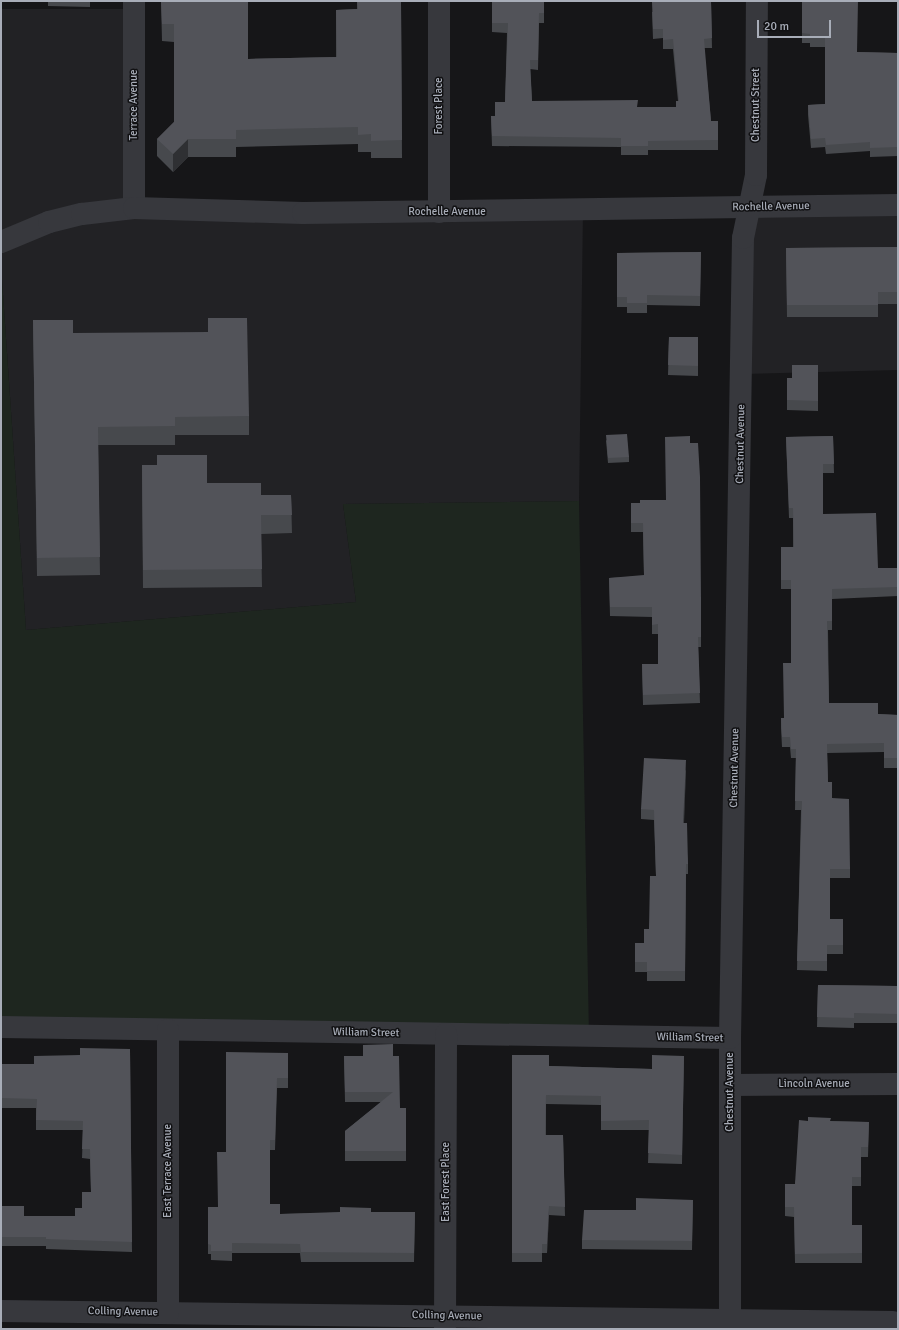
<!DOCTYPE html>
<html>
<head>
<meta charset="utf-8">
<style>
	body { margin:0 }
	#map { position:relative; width:899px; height:1330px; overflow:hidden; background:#161618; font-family:Signika,sans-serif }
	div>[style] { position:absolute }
	.built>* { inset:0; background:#222225 }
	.green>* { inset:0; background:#1e261f }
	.minor>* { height:22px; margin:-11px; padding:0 11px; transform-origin:11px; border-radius:11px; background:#37383d }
	.wall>* { inset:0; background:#47494d }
	.shaded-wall>* { inset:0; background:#2f3033 }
	.building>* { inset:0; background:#525359 }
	span { translate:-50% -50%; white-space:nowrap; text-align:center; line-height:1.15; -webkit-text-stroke:3px #111113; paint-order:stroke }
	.street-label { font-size:11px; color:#a8adb8 }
	.frame { position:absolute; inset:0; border:2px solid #a8adb8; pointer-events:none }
	.scale { position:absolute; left:757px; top:20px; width:74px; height:18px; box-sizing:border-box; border:2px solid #a8adb8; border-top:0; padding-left:5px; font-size:12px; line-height:14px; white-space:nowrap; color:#a8adb8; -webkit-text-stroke:3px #111113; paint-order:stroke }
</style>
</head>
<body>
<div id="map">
	<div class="built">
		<div style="clip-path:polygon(1px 9px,134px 9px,135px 208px,583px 211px,579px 501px,343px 504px,356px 602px,26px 630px,1px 265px)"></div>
		<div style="clip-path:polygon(898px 205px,898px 370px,742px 374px,749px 208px)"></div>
	</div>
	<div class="green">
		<div style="clip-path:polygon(1px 265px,26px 630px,356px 602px,343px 504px,579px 501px,589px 1036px,1px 1029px)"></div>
	</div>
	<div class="minor">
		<div style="left:134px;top:1px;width:207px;rotate:90deg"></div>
		<div style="left:439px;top:1px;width:211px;rotate:90deg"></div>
		<div style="left:1px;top:242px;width:52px;rotate:-22.6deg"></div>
		<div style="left:49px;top:222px;width:34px;rotate:-14deg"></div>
		<div style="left:82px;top:214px;width:52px;rotate:-6.6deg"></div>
		<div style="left:134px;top:208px;width:169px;rotate:1.7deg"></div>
		<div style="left:303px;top:213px;width:595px;rotate:-0.77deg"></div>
		<div style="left:1px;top:1027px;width:729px;rotate:0.86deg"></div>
		<div style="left:730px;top:1085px;width:168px;rotate:-0.3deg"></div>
		<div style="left:1px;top:1311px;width:892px;rotate:0.71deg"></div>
		<div style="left:168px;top:1313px;width:283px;rotate:-90deg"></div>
		<div style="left:445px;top:1329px;width:295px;rotate:-89.8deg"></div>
		<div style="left:730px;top:1329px;width:291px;rotate:-90deg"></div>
		<div style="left:730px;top:1038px;width:800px;rotate:-89.07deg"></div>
		<div style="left:743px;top:238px;width:64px;rotate:-78.3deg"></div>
		<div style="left:756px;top:175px;width:174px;rotate:-89.7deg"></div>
	</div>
	<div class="wall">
		<div style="clip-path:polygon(48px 1px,90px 1px,90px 7px,48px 6px)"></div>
		<div style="clip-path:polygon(161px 1px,248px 59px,336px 57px,336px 10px,357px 9px,357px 1px,401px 1px,402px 158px,371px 158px,371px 152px,358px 152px,358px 144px,236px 147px,236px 157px,188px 157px,173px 172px,157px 156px,157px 139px,174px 122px,174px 42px,162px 41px)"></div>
		<div style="clip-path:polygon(492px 1px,544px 1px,544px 23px,539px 23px,538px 70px,530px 69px,532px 101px,638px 107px,676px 107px,678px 101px,673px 49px,663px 49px,663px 38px,653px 39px,652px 12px,711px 1px,712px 48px,704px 48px,711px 121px,718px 121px,718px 150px,648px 150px,648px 155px,621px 155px,621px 147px,492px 146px,491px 116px,495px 116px,505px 102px,507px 33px,492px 32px)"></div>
		<div style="clip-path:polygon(802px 1px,857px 52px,898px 53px,898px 156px,870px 157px,870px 151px,826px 154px,825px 147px,811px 148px,808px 115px,808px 105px,825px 104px,825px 47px,810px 47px,810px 43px,802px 43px)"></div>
		<div style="clip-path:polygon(898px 247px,898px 304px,878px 304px,878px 317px,787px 317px,786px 248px)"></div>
		<div style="clip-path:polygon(701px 252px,700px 306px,647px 305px,647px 313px,627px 313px,627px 307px,617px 307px,617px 253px)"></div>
		<div style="clip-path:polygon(33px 320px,73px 333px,249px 416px,249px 435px,175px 435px,175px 445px,98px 445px,100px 575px,37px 576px)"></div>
		<div style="clip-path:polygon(669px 337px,698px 337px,698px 376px,668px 375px)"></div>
		<div style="clip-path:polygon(818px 365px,818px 411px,787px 410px,787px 378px,792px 378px)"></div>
		<div style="clip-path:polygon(833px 436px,834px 473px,823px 473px,823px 514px,878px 568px,898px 568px,898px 596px,832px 599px,832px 630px,828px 630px,829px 703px,878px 714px,898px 715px,898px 768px,884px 768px,884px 752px,827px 753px,828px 782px,850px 869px,850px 878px,830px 878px,830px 919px,843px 919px,843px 954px,827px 954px,827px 971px,797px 970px,801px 810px,795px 810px,796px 758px,791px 758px,790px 747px,782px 747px,781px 728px,781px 718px,784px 718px,791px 663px,791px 589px,781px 589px,781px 547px,793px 547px,793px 518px,789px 518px,786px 437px)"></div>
		<div style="clip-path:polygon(606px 440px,629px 457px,629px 462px,608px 463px)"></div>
		<div style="clip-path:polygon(142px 465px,207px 483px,261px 495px,291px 495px,292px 533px,261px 534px,262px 587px,143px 588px)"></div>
		<div style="clip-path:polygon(631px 503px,701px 610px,701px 647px,698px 647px,700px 703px,643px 705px,642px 664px,658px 664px,658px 634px,652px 634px,652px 617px,610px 616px,609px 578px,644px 576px,643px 532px,631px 532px)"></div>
		<div style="clip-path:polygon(686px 770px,684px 823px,688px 864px,688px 874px,686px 874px,685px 981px,647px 981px,647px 972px,635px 972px,635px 943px,644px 943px,649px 929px,656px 876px,654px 820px,641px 819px,641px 809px)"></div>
		<div style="clip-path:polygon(898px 950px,898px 1023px,854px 1023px,854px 1028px,817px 1027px,818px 985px,897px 986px)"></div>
		<div style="clip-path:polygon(130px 1049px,132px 1252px,46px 1249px,46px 1246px,1px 1246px,1px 1206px,24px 1216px,75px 1216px,82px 1208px,91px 1192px,90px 1159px,82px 1158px,83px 1130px,36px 1130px,36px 1108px,1px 1108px,1px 1064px,34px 1064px,80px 1055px)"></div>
		<div style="clip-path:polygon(288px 1053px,288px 1088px,277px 1088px,275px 1150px,270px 1150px,270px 1204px,280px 1214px,371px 1212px,415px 1212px,414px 1262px,301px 1262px,300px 1253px,232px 1253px,232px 1261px,211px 1260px,211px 1254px,208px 1254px,208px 1207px,218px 1207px)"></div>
		<div style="clip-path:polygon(512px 1055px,549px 1066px,652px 1069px,684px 1056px,682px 1164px,648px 1163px,649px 1130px,601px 1130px,601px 1105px,546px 1104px,546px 1135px,563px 1135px,565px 1216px,549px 1215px,547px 1253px,542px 1253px,542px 1262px,512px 1262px)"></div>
		<div style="clip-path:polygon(344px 1056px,393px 1056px,400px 1108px,406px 1108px,406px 1161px,345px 1161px,345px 1131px,381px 1102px,345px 1102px)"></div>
		<div style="clip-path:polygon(808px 1121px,869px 1122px,868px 1157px,861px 1157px,861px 1186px,852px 1186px,852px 1225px,862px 1225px,862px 1263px,795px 1263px,794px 1217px,785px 1216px,785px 1184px,795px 1184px)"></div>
		<div style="clip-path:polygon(693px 1200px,692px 1250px,582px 1249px,582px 1240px,636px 1210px)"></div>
	</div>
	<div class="shaded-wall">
		<div style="clip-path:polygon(188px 139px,188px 157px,173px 172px,173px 154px)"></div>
		<div style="clip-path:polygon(686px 760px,686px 770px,683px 833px,683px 823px)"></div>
		<div style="clip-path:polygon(549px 1206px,549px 1215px,547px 1253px,547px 1244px)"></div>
	</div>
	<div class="building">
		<div style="clip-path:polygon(161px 1px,248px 1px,248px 59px,337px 57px,336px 10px,358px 9px,357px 1px,401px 1px,402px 140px,371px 141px,371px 134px,358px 135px,358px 127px,236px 130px,236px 139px,188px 139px,173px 154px,157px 139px,174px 122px,174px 24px,162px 24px)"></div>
		<div style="clip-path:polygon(492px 1px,544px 1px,544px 13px,539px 13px,538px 60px,530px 60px,532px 101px,638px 100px,637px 107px,676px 107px,676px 101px,679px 101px,673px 39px,663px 40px,663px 29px,653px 29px,652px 2px,660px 2px,660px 1px,711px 1px,712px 38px,704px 39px,711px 121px,718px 121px,718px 140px,648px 141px,648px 146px,621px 146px,621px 138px,492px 136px,491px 116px,495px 116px,495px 102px,505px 102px,508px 23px,492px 23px)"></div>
		<div style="clip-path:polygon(802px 1px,858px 1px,857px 52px,898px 53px,898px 147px,870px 148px,870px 142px,826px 145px,825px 138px,811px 139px,808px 105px,825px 104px,825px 38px,810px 38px,810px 34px,802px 33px)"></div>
		<div style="clip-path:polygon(898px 247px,898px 292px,878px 292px,878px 305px,787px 305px,786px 248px)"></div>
		<div style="clip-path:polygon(701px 252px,700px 296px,647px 295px,647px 303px,627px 303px,627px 297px,617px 297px,617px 253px)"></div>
		<div style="clip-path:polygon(208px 318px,247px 318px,249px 416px,175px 417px,175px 426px,98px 427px,100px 557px,37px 558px,33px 320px,73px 320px,73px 333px,208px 332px)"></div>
		<div style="clip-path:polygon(669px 337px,698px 337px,698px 366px,668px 365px)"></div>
		<div style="clip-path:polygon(792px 365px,818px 365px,818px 401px,787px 400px,787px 378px,792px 378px)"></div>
		<div style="clip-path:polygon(627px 434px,629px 457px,608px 458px,606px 435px)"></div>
		<div style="clip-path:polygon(690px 436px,690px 443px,698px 443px,700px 477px,701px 600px,701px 637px,698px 637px,700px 693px,643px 695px,642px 664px,658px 664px,658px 624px,652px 625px,652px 607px,610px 607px,609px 578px,644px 575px,643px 523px,631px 523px,631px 503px,640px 503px,640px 500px,666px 500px,665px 437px)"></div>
		<div style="clip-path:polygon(833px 436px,834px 464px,823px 464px,823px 514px,876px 513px,878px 568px,898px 568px,898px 587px,832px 589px,832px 621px,827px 621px,829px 703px,878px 703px,878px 714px,898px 715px,898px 758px,884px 758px,884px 743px,827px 744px,828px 782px,832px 782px,832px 798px,849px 799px,850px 869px,830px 869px,830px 919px,843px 919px,843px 945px,827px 945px,827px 961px,797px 961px,802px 801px,795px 801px,796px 749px,791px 749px,790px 737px,782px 737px,781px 718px,784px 718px,783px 663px,791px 663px,791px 580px,781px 580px,781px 547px,794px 547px,793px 508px,789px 508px,786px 437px)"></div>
		<div style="clip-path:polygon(157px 455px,207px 455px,207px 483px,261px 483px,261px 495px,291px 495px,292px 515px,261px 515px,262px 569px,143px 570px,142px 465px,157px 465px)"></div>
		<div style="clip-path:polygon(644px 758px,686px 760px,683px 823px,687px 823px,688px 864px,686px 864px,685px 971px,647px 971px,647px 962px,635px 962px,635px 943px,644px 943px,644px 929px,649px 929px,650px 876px,656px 876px,654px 810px,641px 809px)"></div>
		<div style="clip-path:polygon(897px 950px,898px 950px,898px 1014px,854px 1013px,854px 1018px,817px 1017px,818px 985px,897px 986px)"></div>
		<div style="clip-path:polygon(393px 1044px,393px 1056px,399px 1056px,400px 1108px,406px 1108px,406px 1151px,345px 1151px,345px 1131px,393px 1092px,345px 1092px,344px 1056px,363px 1056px,363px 1045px)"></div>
		<div style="clip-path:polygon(80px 1048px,130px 1049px,132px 1242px,46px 1239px,46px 1237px,1px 1237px,1px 1206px,24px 1206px,24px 1216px,75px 1216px,75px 1208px,82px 1208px,82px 1192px,91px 1192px,90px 1149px,82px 1149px,83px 1121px,36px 1120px,37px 1099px,1px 1098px,1px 1064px,34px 1064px,34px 1056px,80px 1055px)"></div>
		<div style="clip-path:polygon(226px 1052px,288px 1053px,288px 1078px,277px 1078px,275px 1140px,270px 1140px,270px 1204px,280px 1204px,280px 1214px,340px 1212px,340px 1207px,371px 1208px,371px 1212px,415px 1212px,414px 1253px,301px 1252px,300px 1244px,232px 1243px,232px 1251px,211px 1251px,211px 1245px,208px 1244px,208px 1207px,218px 1207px,217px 1152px,226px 1152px)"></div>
		<div style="clip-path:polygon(512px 1055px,549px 1055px,549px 1066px,652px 1069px,652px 1055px,684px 1056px,682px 1155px,648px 1153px,649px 1120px,601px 1121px,601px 1096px,546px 1095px,545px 1135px,563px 1135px,565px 1207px,549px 1206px,547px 1244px,542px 1244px,542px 1253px,512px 1253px)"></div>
		<div style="clip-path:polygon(808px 1117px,831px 1118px,830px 1121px,869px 1122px,868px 1147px,861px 1147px,861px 1177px,852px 1177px,852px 1225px,862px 1225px,862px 1253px,795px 1254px,794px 1207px,785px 1207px,785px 1184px,795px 1184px,799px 1120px,808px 1121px)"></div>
		<div style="clip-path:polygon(636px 1198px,693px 1200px,692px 1241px,582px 1240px,584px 1210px,636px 1210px)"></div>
		<div style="clip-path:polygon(211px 1328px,243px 1328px,243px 1329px,211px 1329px)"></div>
	</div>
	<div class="street-label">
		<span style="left:134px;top:105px;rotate:-90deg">Terrace Avenue</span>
		<span style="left:756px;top:105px;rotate:-90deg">Chestnut Street</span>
		<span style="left:439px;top:106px;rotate:-90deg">Forest Place</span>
		<span style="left:771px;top:207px;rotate:-1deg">Rochelle Avenue</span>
		<span style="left:447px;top:212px">Rochelle Avenue</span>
		<span style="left:741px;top:444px;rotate:-89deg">Chestnut Avenue</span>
		<span style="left:735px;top:768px;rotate:-89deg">Chestnut Avenue</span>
		<span style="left:366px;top:1033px;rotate:1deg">William Street</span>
		<span style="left:690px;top:1038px;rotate:1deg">William Street</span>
		<span style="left:814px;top:1084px">Lincoln Avenue</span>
		<span style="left:730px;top:1092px;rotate:-90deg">Chestnut Avenue</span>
		<span style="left:168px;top:1171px;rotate:-90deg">East Terrace Avenue</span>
		<span style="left:446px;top:1182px;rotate:-90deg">East Forest Place</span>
		<span style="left:123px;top:1312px;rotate:1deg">Colling Avenue</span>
		<span style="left:447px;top:1316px;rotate:1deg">Colling Avenue</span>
	</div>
	<div class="frame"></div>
	<div class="scale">20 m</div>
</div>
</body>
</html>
